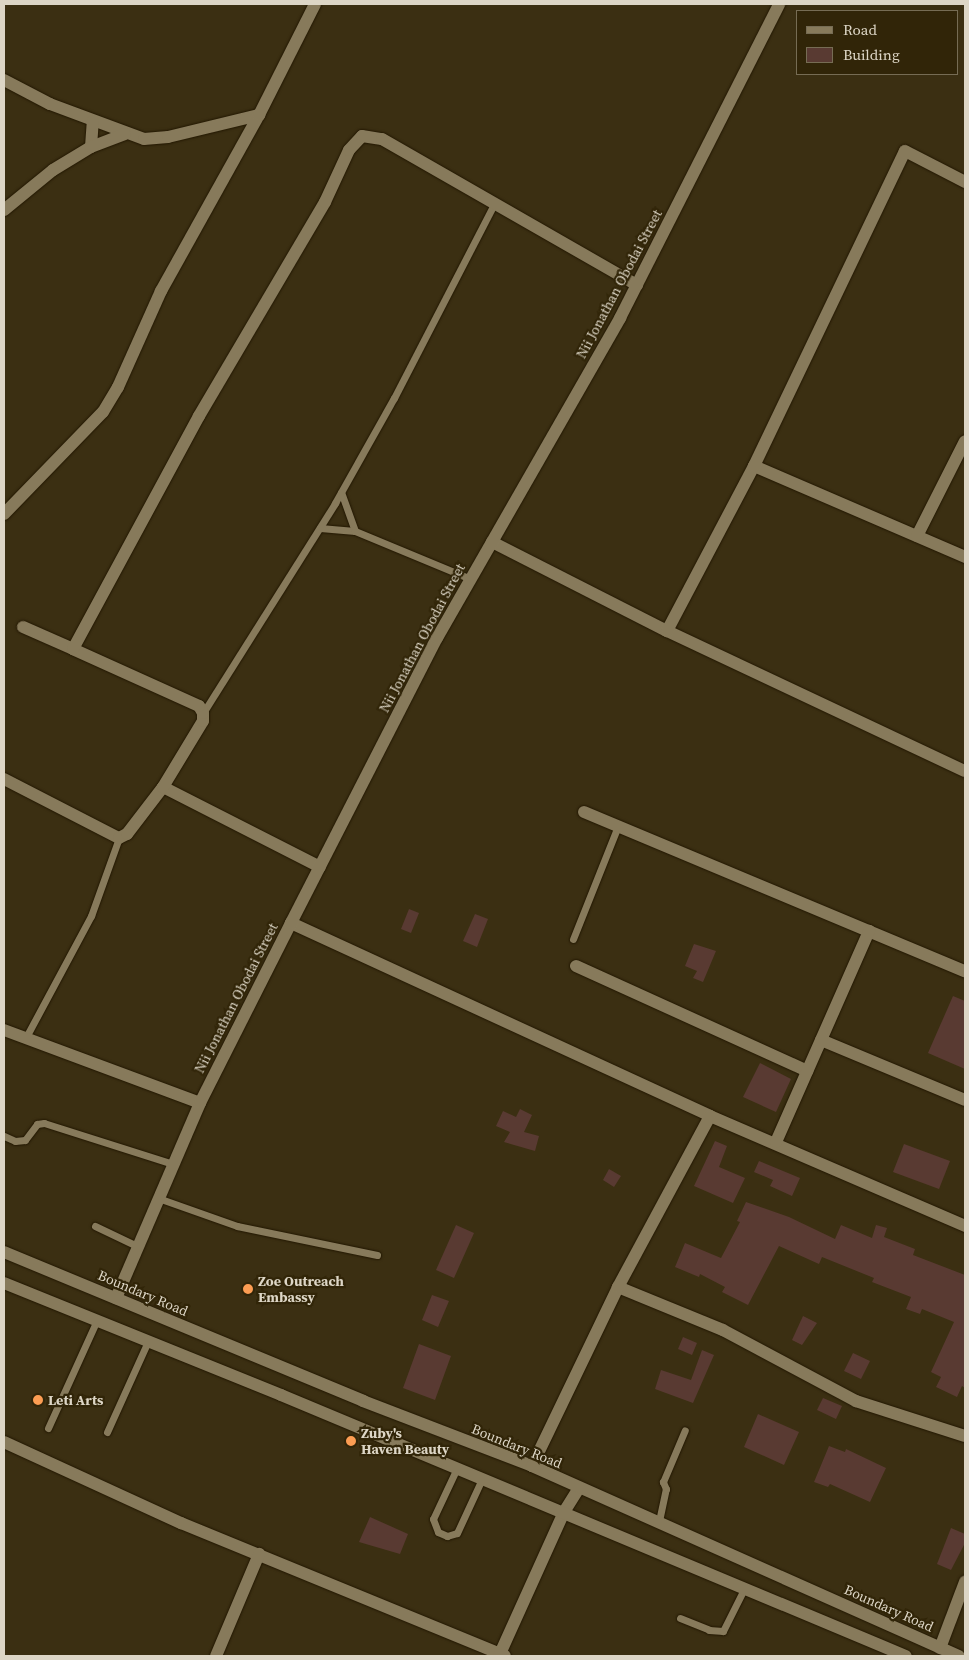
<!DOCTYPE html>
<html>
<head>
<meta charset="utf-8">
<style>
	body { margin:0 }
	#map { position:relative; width:969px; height:1660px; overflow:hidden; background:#3b2f12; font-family:"Source Serif 4",serif }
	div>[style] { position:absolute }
	.building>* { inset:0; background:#593a32 }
	.roads { filter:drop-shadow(0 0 1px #221700) drop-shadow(0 0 1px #221700) }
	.service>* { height:7px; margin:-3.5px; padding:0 3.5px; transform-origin:3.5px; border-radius:3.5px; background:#877a5b }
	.minor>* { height:12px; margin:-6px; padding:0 6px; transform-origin:6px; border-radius:6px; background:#877a5b }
	.secondary>* { height:12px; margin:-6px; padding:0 6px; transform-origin:6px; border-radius:6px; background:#877a5b }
	.dots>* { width:14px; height:14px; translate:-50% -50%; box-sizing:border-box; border:2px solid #312508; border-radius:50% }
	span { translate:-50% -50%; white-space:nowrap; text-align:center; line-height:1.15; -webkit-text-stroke:4.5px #312508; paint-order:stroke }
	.street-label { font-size:14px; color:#ddd6c6 }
	.poi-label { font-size:14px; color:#ddd6c6; font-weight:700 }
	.left { translate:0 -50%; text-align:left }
	.frame { position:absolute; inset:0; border:5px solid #ddd6c6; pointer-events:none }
	.legend { position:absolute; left:796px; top:10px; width:162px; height:65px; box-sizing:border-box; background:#312508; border:1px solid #766c54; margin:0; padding:6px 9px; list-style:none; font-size:15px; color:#ddd6c6 }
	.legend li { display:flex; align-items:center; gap:10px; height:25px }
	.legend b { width:25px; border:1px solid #766c54 }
</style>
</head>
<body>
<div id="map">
	<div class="building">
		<div style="clip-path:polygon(409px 909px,419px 913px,411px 933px,401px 929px)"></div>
		<div style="clip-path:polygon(475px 914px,488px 919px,477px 947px,463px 941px)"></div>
		<div style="clip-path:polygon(694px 944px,716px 951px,703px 982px,693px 978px,697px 971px,685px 966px)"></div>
		<div style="clip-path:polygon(953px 996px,965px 1001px,965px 1069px,928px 1053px)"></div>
		<div style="clip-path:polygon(760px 1063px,791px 1079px,776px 1112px,743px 1097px)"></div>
		<div style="clip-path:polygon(520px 1109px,532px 1115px,524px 1132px,539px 1136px,535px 1151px,504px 1142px,510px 1132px,496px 1126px,503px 1111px,516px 1117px)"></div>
		<div style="clip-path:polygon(715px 1141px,727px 1146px,719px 1167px,745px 1178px,733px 1203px,694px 1186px)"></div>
		<div style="clip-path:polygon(904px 1144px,950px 1161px,939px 1189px,893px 1172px)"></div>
		<div style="clip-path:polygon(759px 1161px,800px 1178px,792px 1196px,770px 1186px,773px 1180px,754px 1172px)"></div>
		<div style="clip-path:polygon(609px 1169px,621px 1176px,614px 1187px,603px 1180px)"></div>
		<div style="clip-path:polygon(746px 1202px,789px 1217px,835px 1239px,841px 1225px,872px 1238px,876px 1225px,887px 1228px,884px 1237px,915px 1249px,913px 1255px,965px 1275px,965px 1388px,962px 1386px,957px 1397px,936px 1387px,941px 1377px,931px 1372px,954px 1322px,922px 1309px,920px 1314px,906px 1309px,911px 1297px,872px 1282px,874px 1278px,822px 1257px,819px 1264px,779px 1246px,748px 1305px,722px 1292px,725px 1287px,700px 1274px,699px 1277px,675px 1267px,685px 1243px,721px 1258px,740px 1222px,737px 1221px)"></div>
		<div style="clip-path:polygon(456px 1225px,474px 1233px,454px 1278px,436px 1270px)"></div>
		<div style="clip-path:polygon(432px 1295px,449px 1301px,438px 1327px,422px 1320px)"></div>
		<div style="clip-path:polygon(803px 1316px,817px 1323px,802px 1345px,792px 1340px)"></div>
		<div style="clip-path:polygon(683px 1337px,697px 1343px,692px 1355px,678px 1349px)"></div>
		<div style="clip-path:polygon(419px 1344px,451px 1356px,435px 1400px,403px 1388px)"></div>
		<div style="clip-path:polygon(702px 1350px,714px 1355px,693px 1403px,655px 1389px,661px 1370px,691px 1380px)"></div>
		<div style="clip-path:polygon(853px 1353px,870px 1361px,861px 1379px,844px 1371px)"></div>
		<div style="clip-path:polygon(823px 1398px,842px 1406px,836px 1419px,817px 1410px)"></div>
		<div style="clip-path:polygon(758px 1414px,799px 1432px,784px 1465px,744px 1447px)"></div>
		<div style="clip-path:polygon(829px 1446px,845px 1452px,846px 1449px,886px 1468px,870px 1502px,830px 1484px,828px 1487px,814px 1482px)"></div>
		<div style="clip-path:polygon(370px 1517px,408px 1534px,400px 1554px,359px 1542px)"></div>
		<div style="clip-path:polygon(951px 1528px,965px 1534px,965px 1543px,951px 1570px,937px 1564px)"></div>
	</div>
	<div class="roads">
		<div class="service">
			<div style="left:320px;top:528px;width:35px;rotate:5deg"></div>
			<div style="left:355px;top:531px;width:41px;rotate:-109.7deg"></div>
			<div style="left:355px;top:531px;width:126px;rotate:22.5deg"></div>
			<div style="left:203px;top:713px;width:248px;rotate:-57.8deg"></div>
			<div style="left:335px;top:503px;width:120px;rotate:-60.7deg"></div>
			<div style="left:394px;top:398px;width:218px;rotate:-62.7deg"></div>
			<div style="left:573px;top:939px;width:122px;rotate:-68.3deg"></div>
			<div style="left:25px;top:1039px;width:140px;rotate:-61.8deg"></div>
			<div style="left:91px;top:916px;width:83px;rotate:-70.3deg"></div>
			<div style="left:4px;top:1136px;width:12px;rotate:24deg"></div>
			<div style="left:15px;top:1141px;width:10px;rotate:-6deg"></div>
			<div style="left:25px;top:1140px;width:20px;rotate:-53deg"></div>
			<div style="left:37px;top:1124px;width:7px;rotate:-8deg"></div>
			<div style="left:44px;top:1123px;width:135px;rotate:17.6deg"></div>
			<div style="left:158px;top:1198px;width:84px;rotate:19.5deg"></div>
			<div style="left:237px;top:1226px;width:143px;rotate:11.7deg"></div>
			<div style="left:95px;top:1226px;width:47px;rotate:25.5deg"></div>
			<div style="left:48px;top:1428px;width:119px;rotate:-65.6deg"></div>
			<div style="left:107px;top:1432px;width:100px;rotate:-65.7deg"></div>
			<div style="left:457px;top:1468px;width:56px;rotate:115.2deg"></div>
			<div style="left:433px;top:1519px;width:14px;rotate:69deg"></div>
			<div style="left:438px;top:1532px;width:10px;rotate:24deg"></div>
			<div style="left:447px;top:1536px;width:10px;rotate:-17deg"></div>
			<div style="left:457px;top:1533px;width:60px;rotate:-65.2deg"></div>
			<div style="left:659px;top:1521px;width:33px;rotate:-78deg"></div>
			<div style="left:666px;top:1489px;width:8px;rotate:-113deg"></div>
			<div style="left:663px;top:1482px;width:56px;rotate:-67.1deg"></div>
			<div style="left:680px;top:1618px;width:31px;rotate:22deg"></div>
			<div style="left:709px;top:1630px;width:14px;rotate:4deg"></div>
			<div style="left:723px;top:1631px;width:47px;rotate:-63.4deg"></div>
		</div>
		<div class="minor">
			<div style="left:4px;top:80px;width:52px;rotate:27.6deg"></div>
			<div style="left:50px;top:104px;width:100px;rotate:20.4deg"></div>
			<div style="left:144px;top:139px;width:24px;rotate:-5deg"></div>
			<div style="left:168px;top:137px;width:94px;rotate:-13.6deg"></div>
			<div style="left:91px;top:147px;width:26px;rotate:-86deg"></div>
			<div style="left:4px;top:210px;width:63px;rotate:-39.2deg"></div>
			<div style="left:53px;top:170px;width:44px;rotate:-31.2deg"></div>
			<div style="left:91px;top:147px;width:36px;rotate:-21deg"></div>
			<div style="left:754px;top:466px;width:230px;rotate:23.3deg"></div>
			<div style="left:4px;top:514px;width:142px;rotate:-45.9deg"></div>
			<div style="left:103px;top:412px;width:29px;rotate:-59deg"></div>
			<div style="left:118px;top:387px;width:105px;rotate:-65.9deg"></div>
			<div style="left:161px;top:291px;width:201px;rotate:-60.9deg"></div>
			<div style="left:259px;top:115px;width:124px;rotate:-63.2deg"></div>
			<div style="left:917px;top:536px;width:106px;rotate:-63.2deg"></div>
			<div style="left:492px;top:542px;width:196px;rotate:27deg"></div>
			<div style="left:667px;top:631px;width:329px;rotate:25.2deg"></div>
			<div style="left:23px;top:627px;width:55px;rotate:23.7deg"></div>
			<div style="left:667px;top:631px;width:187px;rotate:-62.2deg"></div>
			<div style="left:754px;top:466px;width:349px;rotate:-64.4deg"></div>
			<div style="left:905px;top:151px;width:68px;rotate:27.3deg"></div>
			<div style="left:4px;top:779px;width:129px;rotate:27.2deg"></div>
			<div style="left:119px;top:838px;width:9px;rotate:-27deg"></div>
			<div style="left:127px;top:834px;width:59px;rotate:-52.5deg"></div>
			<div style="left:163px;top:787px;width:176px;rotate:27deg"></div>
			<div style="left:163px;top:787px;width:77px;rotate:-58.8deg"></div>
			<div style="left:203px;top:721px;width:8px;rotate:-90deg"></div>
			<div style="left:203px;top:713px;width:8px;rotate:-120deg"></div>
			<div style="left:199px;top:706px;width:138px;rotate:-155.7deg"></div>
			<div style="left:73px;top:649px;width:265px;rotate:-61.6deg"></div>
			<div style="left:199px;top:416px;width:248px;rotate:-59.5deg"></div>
			<div style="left:325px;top:202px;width:57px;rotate:-65.2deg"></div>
			<div style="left:349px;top:150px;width:19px;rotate:-47deg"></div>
			<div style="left:362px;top:136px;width:20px;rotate:9deg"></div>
			<div style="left:382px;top:139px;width:294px;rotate:29.8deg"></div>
			<div style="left:584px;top:812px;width:413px;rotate:22.7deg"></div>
			<div style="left:291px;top:923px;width:461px;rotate:24.7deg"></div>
			<div style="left:710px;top:1116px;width:278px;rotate:23.3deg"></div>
			<div style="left:576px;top:966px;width:254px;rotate:24.4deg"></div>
			<div style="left:4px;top:1030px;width:209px;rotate:20.4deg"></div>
			<div style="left:821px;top:1040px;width:156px;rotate:22.6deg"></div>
			<div style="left:776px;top:1142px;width:231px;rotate:-66.2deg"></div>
			<div style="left:618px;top:1287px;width:113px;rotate:22.3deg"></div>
			<div style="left:723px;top:1330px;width:151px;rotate:28.1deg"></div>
			<div style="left:856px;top:1401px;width:114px;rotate:17.8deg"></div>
			<div style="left:116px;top:1298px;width:212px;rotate:-66.7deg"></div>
			<div style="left:200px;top:1103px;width:202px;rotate:-63.2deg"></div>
			<div style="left:291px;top:923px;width:320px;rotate:-62.9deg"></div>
			<div style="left:437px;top:638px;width:369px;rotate:-60.2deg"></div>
			<div style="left:620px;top:318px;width:352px;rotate:-63.1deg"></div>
			<div style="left:4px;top:1442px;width:195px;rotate:24.6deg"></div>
			<div style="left:181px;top:1523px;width:350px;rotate:22.3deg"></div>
			<div style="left:532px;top:1466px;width:199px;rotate:-64.3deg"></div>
			<div style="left:618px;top:1287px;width:194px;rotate:-61.7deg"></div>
			<div style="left:940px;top:1648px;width:71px;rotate:-69.3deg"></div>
			<div style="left:216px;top:1656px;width:111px;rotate:-67.1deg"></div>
			<div style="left:499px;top:1656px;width:158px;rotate:-65.7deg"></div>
			<div style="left:564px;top:1512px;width:28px;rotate:-58deg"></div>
		</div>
		<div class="secondary">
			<div style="left:4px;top:1252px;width:389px;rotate:22.5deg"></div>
			<div style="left:363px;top:1401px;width:181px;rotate:21deg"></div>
			<div style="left:532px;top:1466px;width:467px;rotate:24deg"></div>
			<div style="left:4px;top:1283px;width:299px;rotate:22deg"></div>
			<div style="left:281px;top:1395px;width:677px;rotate:22.67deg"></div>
		</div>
	</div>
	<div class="dots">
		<div style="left:248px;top:1289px;background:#fc9d53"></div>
		<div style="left:38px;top:1400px;background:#fc9d53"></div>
		<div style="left:351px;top:1441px;background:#fc9d53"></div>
	</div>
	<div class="street-label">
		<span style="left:619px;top:284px;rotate:-62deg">Nii Jonathan Obodai Street</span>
		<span style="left:422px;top:638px;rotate:-62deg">Nii Jonathan Obodai Street</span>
		<span style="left:236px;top:998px;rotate:-63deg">Nii Jonathan Obodai Street</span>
		<span style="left:143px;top:1293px;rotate:23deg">Boundary Road</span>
		<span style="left:517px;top:1446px;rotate:22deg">Boundary Road</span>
		<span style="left:889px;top:1608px;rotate:24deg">Boundary Road</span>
	</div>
	<div class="poi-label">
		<span class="left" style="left:258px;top:1289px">Zoe Outreach<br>Embassy</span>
		<span class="left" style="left:48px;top:1400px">Leti Arts</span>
		<span class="left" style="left:361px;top:1441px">Zuby's<br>Haven Beauty</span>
	</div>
	<div class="frame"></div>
	<ul class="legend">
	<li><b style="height:6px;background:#877a5b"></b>Road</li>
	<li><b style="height:14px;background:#593a32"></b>Building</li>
	</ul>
</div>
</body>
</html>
